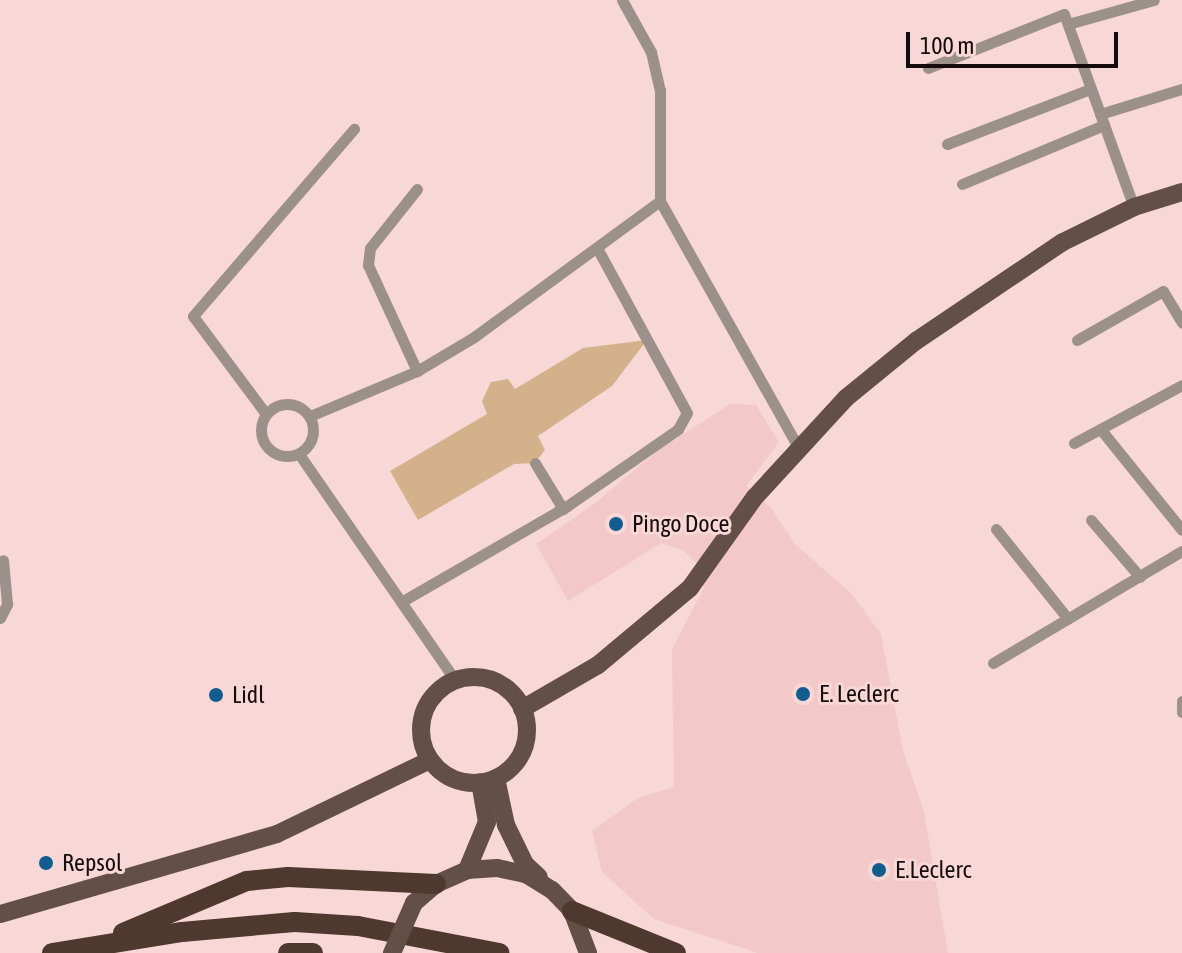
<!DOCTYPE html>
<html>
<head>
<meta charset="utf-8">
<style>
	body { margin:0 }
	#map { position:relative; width:1182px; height:953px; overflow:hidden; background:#f8d7d7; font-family:"Asap Condensed",sans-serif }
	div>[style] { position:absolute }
	.built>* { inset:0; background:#f2c8c9 }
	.green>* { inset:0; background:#d3b28b }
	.street>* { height:11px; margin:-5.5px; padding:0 5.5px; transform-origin:5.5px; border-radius:5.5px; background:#9c908b }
	.street>.ring { margin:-5.5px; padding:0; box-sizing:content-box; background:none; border:11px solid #9c908b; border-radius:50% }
	.primary>* { height:18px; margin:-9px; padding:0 9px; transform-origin:9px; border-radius:9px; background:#634f46 }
	.primary>.ring { margin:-9px; padding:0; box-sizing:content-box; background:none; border:18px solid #634f46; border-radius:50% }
	.highway>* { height:20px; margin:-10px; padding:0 10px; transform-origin:10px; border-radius:10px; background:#4f382e }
	.primary-bridge>* { height:18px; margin:-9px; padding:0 9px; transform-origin:9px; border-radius:9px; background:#634f46 }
	.dots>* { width:22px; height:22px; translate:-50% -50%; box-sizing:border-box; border:4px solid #f8d7d7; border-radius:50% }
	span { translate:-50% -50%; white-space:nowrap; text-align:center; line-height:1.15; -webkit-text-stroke:6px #f8d7d7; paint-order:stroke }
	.poi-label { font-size:24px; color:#170c0d }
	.left { translate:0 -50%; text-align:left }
	.scale { position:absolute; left:906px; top:32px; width:212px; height:36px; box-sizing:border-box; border:4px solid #170c0d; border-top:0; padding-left:10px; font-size:24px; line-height:28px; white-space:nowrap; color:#170c0d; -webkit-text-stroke:6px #f8d7d7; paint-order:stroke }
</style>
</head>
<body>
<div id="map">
	<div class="built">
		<div style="clip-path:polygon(730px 404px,756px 405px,779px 442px,746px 486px,770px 507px,795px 544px,852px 594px,881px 634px,903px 751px,924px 811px,948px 953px,758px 953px,654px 919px,602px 872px,592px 831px,638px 798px,674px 787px,672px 649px,704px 588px,697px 564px,683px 550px,661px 543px,568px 601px,536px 544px,590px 507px,660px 449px)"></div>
	</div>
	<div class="green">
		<div style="clip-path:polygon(647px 340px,612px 386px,538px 436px,545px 450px,535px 463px,514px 464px,418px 520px,390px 471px,487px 414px,482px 401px,491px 382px,508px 379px,515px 389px,583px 348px)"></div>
	</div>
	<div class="street">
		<div style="left:622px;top:0;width:60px;rotate:60.9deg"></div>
		<div style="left:651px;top:52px;width:39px;rotate:77deg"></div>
		<div style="left:660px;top:90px;width:111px;rotate:90deg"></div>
		<div style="left:660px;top:201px;width:284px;rotate:60.7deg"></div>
		<div style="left:1068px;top:24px;width:89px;rotate:-15.6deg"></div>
		<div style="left:928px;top:68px;width:146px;rotate:-21.7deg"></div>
		<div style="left:1064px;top:14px;width:205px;rotate:70.1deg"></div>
		<div style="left:1100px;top:114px;width:86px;rotate:-17deg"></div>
		<div style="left:947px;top:144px;width:153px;rotate:-21deg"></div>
		<div style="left:962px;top:184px;width:154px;rotate:-22.6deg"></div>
		<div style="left:417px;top:189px;width:75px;rotate:128.5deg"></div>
		<div style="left:370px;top:248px;width:17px;rotate:97deg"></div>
		<div style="left:368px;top:265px;width:117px;rotate:65.2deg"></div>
		<div style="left:1077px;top:340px;width:99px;rotate:-29.7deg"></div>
		<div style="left:1163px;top:291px;width:37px;rotate:59deg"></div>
		<div class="ring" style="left:261px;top:404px;width:41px;height:41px"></div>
		<div style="left:266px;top:414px;width:122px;rotate:-126.7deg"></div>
		<div style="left:193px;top:316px;width:247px;rotate:-49.3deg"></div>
		<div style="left:310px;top:416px;width:116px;rotate:-22.8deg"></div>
		<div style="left:417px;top:371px;width:66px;rotate:-30.8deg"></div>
		<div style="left:474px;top:337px;width:230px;rotate:-36.2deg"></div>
		<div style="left:1102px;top:431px;width:127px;rotate:51.1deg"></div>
		<div style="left:1074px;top:443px;width:123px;rotate:-28.2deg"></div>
		<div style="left:299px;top:454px;width:273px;rotate:55.4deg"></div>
		<div style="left:535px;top:463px;width:54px;rotate:58.7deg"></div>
		<div style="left:1091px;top:520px;width:75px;rotate:49.3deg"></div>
		<div style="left:996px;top:529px;width:115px;rotate:51.3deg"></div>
		<div style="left:401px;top:602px;width:192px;rotate:-30deg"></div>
		<div style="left:567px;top:506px;width:135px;rotate:-34.7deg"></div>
		<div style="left:678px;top:429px;width:18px;rotate:-61deg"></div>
		<div style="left:687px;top:413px;width:188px;rotate:-118.6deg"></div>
		<div style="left:0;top:618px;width:16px;rotate:-63deg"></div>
		<div style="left:7px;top:604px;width:44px;rotate:-95.2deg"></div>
		<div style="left:993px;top:663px;width:220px;rotate:-30.7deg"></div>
		<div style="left:1182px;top:701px;width:11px;rotate:90deg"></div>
	</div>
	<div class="primary">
		<div class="ring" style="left:421px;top:677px;width:88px;height:88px"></div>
		<div style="left:522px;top:709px;width:88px;rotate:-30.1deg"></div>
		<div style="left:598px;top:665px;width:120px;rotate:-39.9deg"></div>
		<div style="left:690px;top:588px;width:112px;rotate:-54.5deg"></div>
		<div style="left:755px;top:497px;width:134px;rotate:-47.4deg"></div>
		<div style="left:846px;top:398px;width:90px;rotate:-39.2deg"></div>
		<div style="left:916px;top:341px;width:177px;rotate:-34deg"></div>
		<div style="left:1063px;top:242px;width:79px;rotate:-26.2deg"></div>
		<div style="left:1134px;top:207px;width:50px;rotate:-17.4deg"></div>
		<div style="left:496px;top:778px;width:48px;rotate:78deg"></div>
		<div style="left:506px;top:825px;width:43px;rotate:64deg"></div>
		<div style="left:525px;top:864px;width:19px;rotate:43deg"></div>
		<div style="left:467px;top:870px;width:52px;rotate:-67.4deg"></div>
		<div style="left:487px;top:822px;width:40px;rotate:-100deg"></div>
		<div style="left:414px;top:903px;width:29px;rotate:-41deg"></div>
		<div style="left:436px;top:884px;width:34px;rotate:-24deg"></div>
		<div style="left:467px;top:870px;width:30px;rotate:-4deg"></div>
		<div style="left:497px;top:868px;width:30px;rotate:12deg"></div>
		<div style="left:526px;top:874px;width:31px;rotate:32deg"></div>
		<div style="left:552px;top:890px;width:29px;rotate:46deg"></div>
		<div style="left:572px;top:911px;width:45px;rotate:69.1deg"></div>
		<div style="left:0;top:914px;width:288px;rotate:-16.1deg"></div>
		<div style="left:277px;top:834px;width:170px;rotate:-25.8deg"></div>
	</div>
	<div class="highway">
		<div style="left:572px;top:911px;width:112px;rotate:22deg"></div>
		<div style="left:123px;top:933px;width:134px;rotate:-22.8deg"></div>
		<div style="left:247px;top:881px;width:41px;rotate:-5.6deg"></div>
		<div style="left:288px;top:877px;width:148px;rotate:2.7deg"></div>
		<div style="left:52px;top:953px;width:132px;rotate:-9.2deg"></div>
		<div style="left:182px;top:932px;width:113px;rotate:-5.1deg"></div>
		<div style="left:295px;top:922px;width:63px;rotate:3.6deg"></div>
		<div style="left:358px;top:926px;width:144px;rotate:10.8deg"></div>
		<div style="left:288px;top:953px;width:25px"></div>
	</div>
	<div class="primary-bridge">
		<div style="left:392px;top:953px;width:55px;rotate:-66.3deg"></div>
	</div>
	<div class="dots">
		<div style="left:616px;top:524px;background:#125c90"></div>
		<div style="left:803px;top:694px;background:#125c90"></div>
		<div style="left:216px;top:695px;background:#125c90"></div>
		<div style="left:46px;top:863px;background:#125c90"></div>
		<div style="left:879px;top:870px;background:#125c90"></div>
	</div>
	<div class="poi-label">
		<span class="left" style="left:632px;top:524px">Pingo Doce</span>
		<span class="left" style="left:819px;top:694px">E. Leclerc</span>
		<span class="left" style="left:232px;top:695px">Lidl</span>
		<span class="left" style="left:62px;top:863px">Repsol</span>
		<span class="left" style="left:895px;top:870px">E.Leclerc</span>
	</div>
	<div class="scale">100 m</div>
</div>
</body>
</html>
